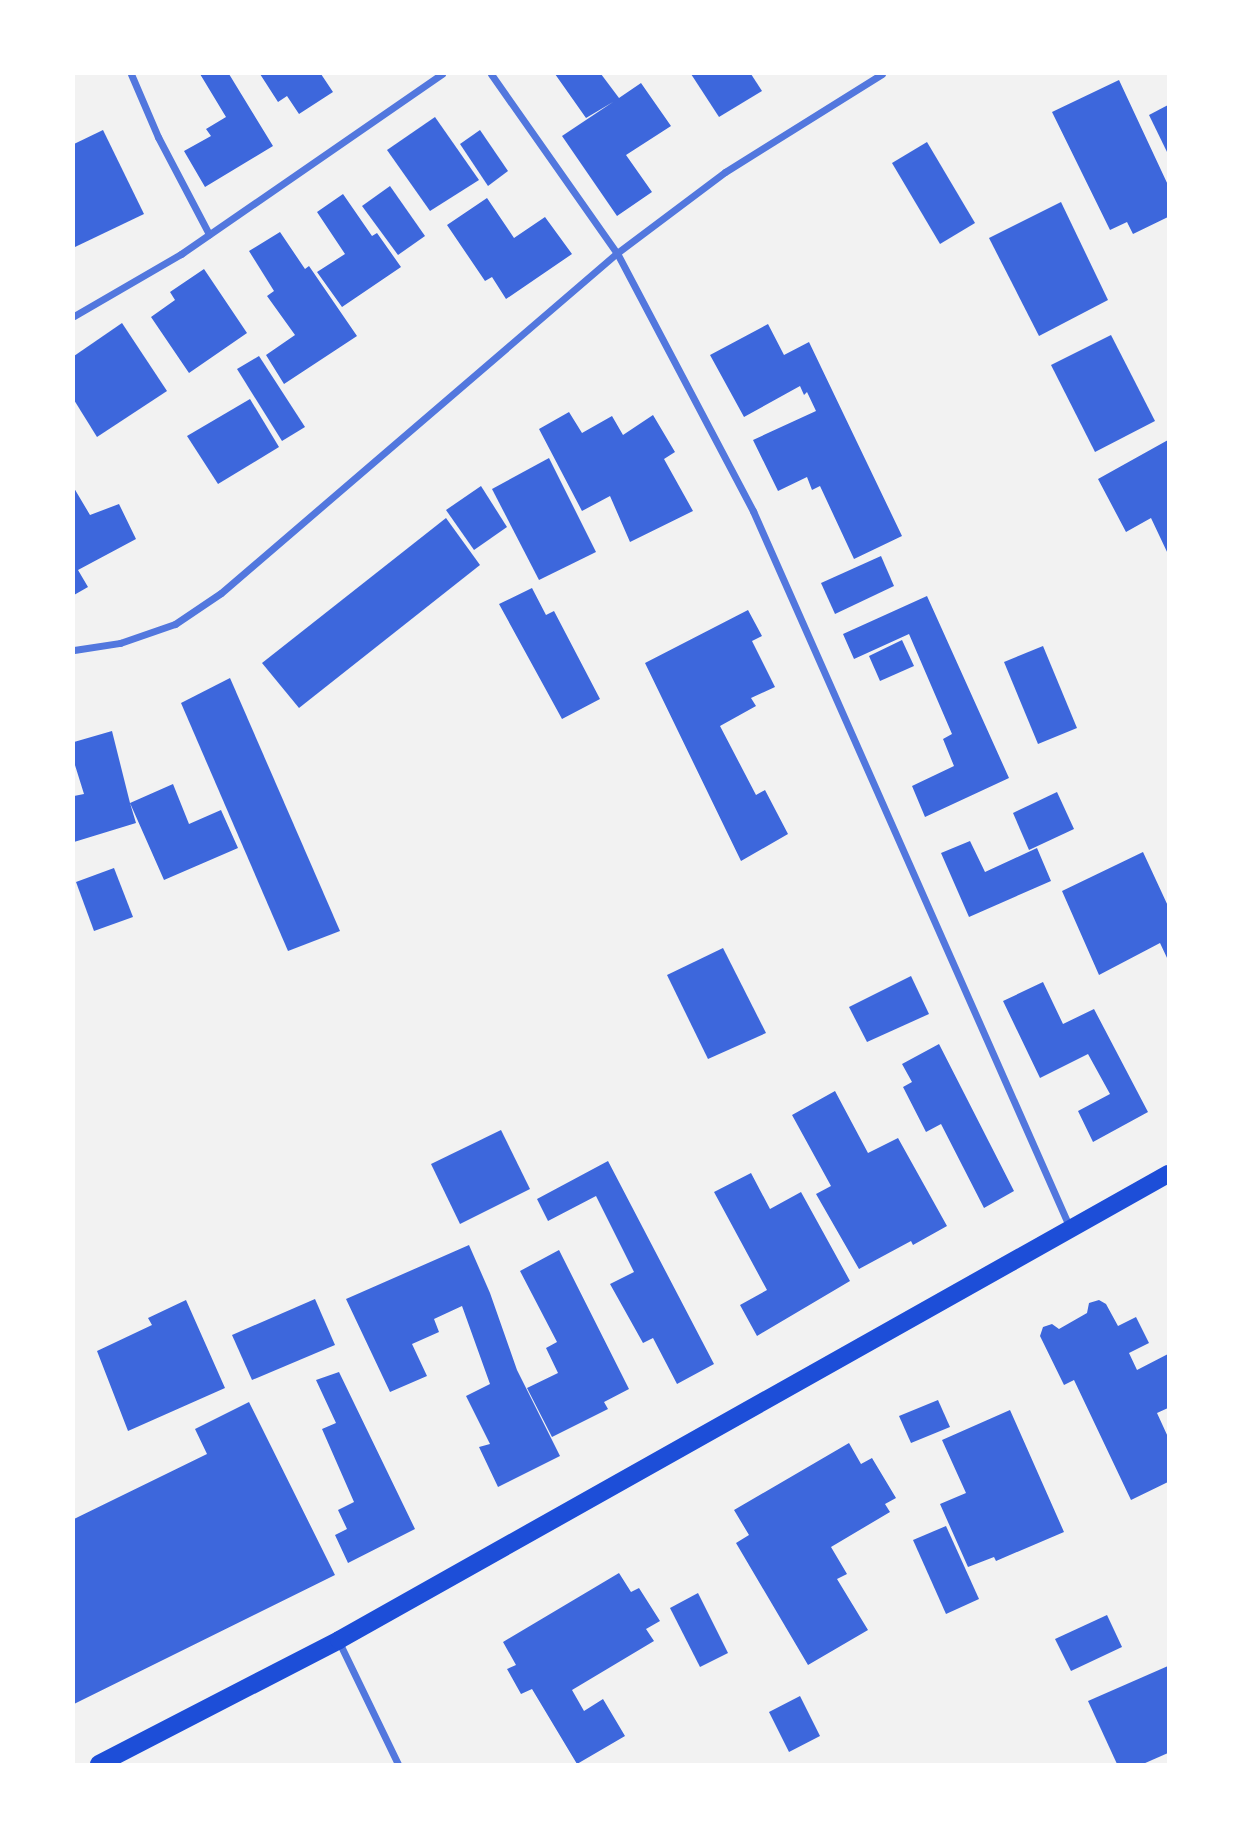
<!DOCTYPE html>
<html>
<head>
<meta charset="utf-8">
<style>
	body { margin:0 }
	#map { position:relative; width:1242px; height:1838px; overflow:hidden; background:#f2f2f2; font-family:"Roboto Serif",serif }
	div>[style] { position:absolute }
	.building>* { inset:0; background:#3d67dc }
	.minor>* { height:7px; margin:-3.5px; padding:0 3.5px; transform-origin:3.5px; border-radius:3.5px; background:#5277de }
	.primary>* { height:18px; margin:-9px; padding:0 9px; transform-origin:9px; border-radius:9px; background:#1d4ed8 }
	span { translate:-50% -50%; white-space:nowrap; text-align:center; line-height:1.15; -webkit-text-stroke:5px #fff; paint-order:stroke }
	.frame { position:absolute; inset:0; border:75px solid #fff; pointer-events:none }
</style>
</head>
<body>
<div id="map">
	<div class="building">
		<div style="clip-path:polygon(200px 74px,229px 74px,273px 146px,205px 187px,184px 151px,211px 136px,206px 129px,226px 117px)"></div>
		<div style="clip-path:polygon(260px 74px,321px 74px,333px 92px,299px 114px,287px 96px,278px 102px)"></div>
		<div style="clip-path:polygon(555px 74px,601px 74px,619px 98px,641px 83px,671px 126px,626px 155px,652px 192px,617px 216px,562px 136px,613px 102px,586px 118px)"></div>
		<div style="clip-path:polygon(691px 74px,751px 74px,762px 91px,719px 117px)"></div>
		<div style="clip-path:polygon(1119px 80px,1168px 185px,1168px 217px,1133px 234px,1127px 222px,1110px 230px,1052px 112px)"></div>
		<div style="clip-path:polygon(1168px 105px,1168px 154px,1149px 115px)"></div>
		<div style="clip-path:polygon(435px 117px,479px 180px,430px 211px,387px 150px)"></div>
		<div style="clip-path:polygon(103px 130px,144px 214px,75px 247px,74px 144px)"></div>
		<div style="clip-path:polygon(480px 130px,508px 171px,488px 186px,460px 144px)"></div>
		<div style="clip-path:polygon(927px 142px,975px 223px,940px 244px,892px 163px)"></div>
		<div style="clip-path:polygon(390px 186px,425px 236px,398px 255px,362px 206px)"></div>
		<div style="clip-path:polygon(343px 194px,372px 236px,377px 233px,401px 267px,342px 307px,317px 272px,345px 254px,317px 212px)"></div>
		<div style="clip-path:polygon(487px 198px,514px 238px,545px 217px,572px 254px,506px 299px,492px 277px,485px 281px,447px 225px)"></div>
		<div style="clip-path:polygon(1061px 202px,1108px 300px,1039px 336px,989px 238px)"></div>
		<div style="clip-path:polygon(280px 232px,305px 269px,309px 266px,357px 336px,284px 384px,266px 355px,295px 335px,267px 296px,274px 291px,249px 251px)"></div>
		<div style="clip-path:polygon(204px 269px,247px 333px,189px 373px,151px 317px,175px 300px,170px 292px)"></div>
		<div style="clip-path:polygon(122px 323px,167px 391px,97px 437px,74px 400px,74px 356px)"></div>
		<div style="clip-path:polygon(768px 324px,784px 355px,809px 342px,902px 536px,854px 559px,820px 486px,812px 490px,807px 477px,778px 491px,753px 440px,816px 411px,807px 392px,804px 395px,800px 386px,744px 417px,710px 355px)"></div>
		<div style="clip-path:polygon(1111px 335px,1155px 421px,1095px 452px,1051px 365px)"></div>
		<div style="clip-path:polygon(259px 356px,305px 427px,282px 441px,237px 369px)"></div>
		<div style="clip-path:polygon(250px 399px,279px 447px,218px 484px,187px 436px)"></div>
		<div style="clip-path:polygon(569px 412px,582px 433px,612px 416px,623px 435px,653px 415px,675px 452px,664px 459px,693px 511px,630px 542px,610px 496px,582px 511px,539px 429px)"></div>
		<div style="clip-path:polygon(1168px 440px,1168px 554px,1151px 518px,1126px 532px,1098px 479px)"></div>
		<div style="clip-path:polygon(549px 458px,596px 552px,539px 580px,492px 489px)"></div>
		<div style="clip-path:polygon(481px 486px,507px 527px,474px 550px,446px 510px)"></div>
		<div style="clip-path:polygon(74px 488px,90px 515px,119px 504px,136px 539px,78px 570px,88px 587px,74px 595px)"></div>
		<div style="clip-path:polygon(446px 518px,480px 565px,299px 708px,262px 663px)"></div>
		<div style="clip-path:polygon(881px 556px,894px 586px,835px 614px,821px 583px)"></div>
		<div style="clip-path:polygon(532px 588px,546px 615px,554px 611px,600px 699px,562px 719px,499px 604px)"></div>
		<div style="clip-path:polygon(927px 596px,1009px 778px,925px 817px,912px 786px,954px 766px,943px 739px,952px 734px,909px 634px,854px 659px,843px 634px)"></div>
		<div style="clip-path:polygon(748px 610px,762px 636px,752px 641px,775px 687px,751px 698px,756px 706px,720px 726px,756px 795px,765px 790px,788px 834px,741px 861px,645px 663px)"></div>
		<div style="clip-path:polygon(902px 640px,914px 666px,880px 681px,869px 656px)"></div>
		<div style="clip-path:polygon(1043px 646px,1077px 728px,1038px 744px,1004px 662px)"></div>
		<div style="clip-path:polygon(230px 678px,340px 931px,288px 951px,181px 703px)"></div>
		<div style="clip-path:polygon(112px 731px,130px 803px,173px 784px,189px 824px,221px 810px,238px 848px,164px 880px,130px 803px,136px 823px,74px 842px,74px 796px,84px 794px,74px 762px,74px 742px)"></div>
		<div style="clip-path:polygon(1057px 792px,1074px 829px,1029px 850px,1013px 813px)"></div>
		<div style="clip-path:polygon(970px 841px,985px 872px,1037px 848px,1051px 881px,969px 917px,941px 853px)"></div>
		<div style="clip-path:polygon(1143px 852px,1168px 906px,1168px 960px,1160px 943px,1099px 975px,1062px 891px)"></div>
		<div style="clip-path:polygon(114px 868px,133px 917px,94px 931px,76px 882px)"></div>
		<div style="clip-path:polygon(723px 948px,766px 1033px,708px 1059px,667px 975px)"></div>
		<div style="clip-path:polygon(911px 976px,929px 1014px,867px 1042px,849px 1007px)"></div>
		<div style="clip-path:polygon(1043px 982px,1063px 1024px,1094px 1009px,1148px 1112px,1093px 1142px,1078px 1111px,1110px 1094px,1088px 1054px,1040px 1078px,1003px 1001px)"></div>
		<div style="clip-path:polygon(939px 1044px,1014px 1191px,984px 1208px,941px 1124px,926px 1132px,903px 1087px,912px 1082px,902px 1064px)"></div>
		<div style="clip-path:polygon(835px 1091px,868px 1153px,898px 1138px,947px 1226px,913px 1245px,911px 1241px,859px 1269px,816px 1194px,831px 1186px,792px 1115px)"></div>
		<div style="clip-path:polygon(501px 1130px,530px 1189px,460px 1224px,431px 1164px)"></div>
		<div style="clip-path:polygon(608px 1161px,714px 1364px,677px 1384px,653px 1338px,643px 1343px,610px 1284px,634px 1272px,596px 1196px,548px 1221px,537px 1199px)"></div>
		<div style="clip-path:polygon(751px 1173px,770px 1209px,801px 1192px,850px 1281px,757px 1336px,740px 1305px,767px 1290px,714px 1192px)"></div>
		<div style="clip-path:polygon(469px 1245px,490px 1293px,517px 1370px,560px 1456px,498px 1487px,479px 1447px,490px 1444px,466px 1396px,490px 1384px,462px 1306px,434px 1319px,439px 1332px,412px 1344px,427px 1376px,390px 1392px,346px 1299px)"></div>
		<div style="clip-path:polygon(559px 1250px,629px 1389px,604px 1402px,608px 1409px,552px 1437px,527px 1388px,558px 1373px,546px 1348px,557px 1342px,520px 1271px)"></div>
		<div style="clip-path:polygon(315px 1299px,335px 1345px,252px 1380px,232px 1335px)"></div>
		<div style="clip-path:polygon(186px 1300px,225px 1388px,128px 1431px,97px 1351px,152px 1325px,148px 1318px)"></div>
		<div style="clip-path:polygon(1099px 1300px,1106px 1304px,1118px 1326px,1136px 1317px,1149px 1343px,1129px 1353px,1137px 1370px,1168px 1354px,1168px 1408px,1157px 1413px,1168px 1437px,1168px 1482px,1131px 1500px,1074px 1380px,1064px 1385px,1040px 1336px,1043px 1327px,1052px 1324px,1059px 1329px,1087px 1313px,1089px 1303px)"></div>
		<div style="clip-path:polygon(339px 1372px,415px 1529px,348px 1563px,335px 1535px,347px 1529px,338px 1510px,354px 1502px,322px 1429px,336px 1423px,316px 1380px)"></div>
		<div style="clip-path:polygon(938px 1400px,950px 1427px,911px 1443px,899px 1416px)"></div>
		<div style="clip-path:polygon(249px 1402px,335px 1575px,74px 1704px,74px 1519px,207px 1454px,195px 1429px)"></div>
		<div style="clip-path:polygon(1010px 1410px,1064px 1532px,996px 1561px,994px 1557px,968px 1567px,940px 1504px,966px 1493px,942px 1440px)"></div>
		<div style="clip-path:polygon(849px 1443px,861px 1464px,872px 1458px,896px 1498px,885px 1504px,890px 1512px,831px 1547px,847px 1574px,837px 1579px,868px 1630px,808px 1665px,736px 1543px,749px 1535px,734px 1510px)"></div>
		<div style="clip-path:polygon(946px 1526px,979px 1599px,946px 1614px,913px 1540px)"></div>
		<div style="clip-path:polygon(619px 1573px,631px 1592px,639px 1588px,660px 1621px,646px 1629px,654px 1641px,572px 1690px,584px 1711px,603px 1699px,625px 1736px,577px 1764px,532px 1689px,521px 1694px,507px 1669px,516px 1665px,503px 1642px)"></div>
		<div style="clip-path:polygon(698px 1593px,728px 1653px,700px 1667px,670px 1608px)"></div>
		<div style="clip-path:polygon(1107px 1615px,1122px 1647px,1071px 1671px,1055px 1639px)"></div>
		<div style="clip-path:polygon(1168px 1666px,1168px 1753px,1143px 1764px,1117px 1764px,1088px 1701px)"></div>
		<div style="clip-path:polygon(800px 1696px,820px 1736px,789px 1752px,769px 1712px)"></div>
	</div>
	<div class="minor">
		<div style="left:131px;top:74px;width:69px;rotate:66.8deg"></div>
		<div style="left:158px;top:137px;width:110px;rotate:62.3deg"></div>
		<div style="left:491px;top:74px;width:219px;rotate:54.9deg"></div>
		<div style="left:617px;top:253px;width:292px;rotate:62.2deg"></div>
		<div style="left:753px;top:511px;width:784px;rotate:66.15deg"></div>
		<div style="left:74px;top:316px;width:124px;rotate:-30.1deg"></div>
		<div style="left:181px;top:254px;width:317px;rotate:-34.6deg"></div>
		<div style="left:74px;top:650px;width:47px;rotate:-8.7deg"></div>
		<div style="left:120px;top:643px;width:58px;rotate:-19.1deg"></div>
		<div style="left:175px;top:624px;width:55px;rotate:-34deg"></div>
		<div style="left:221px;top:593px;width:522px;rotate:-40.65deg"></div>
		<div style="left:617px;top:253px;width:135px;rotate:-36.9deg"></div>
		<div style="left:725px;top:172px;width:185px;rotate:-32deg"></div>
		<div style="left:339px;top:1642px;width:136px;rotate:64.2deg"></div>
	</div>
	<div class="primary">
		<div style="left:99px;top:1764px;width:270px;rotate:-27.3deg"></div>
		<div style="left:339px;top:1640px;width:951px;rotate:-29.34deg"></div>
	</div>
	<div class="frame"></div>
</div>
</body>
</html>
